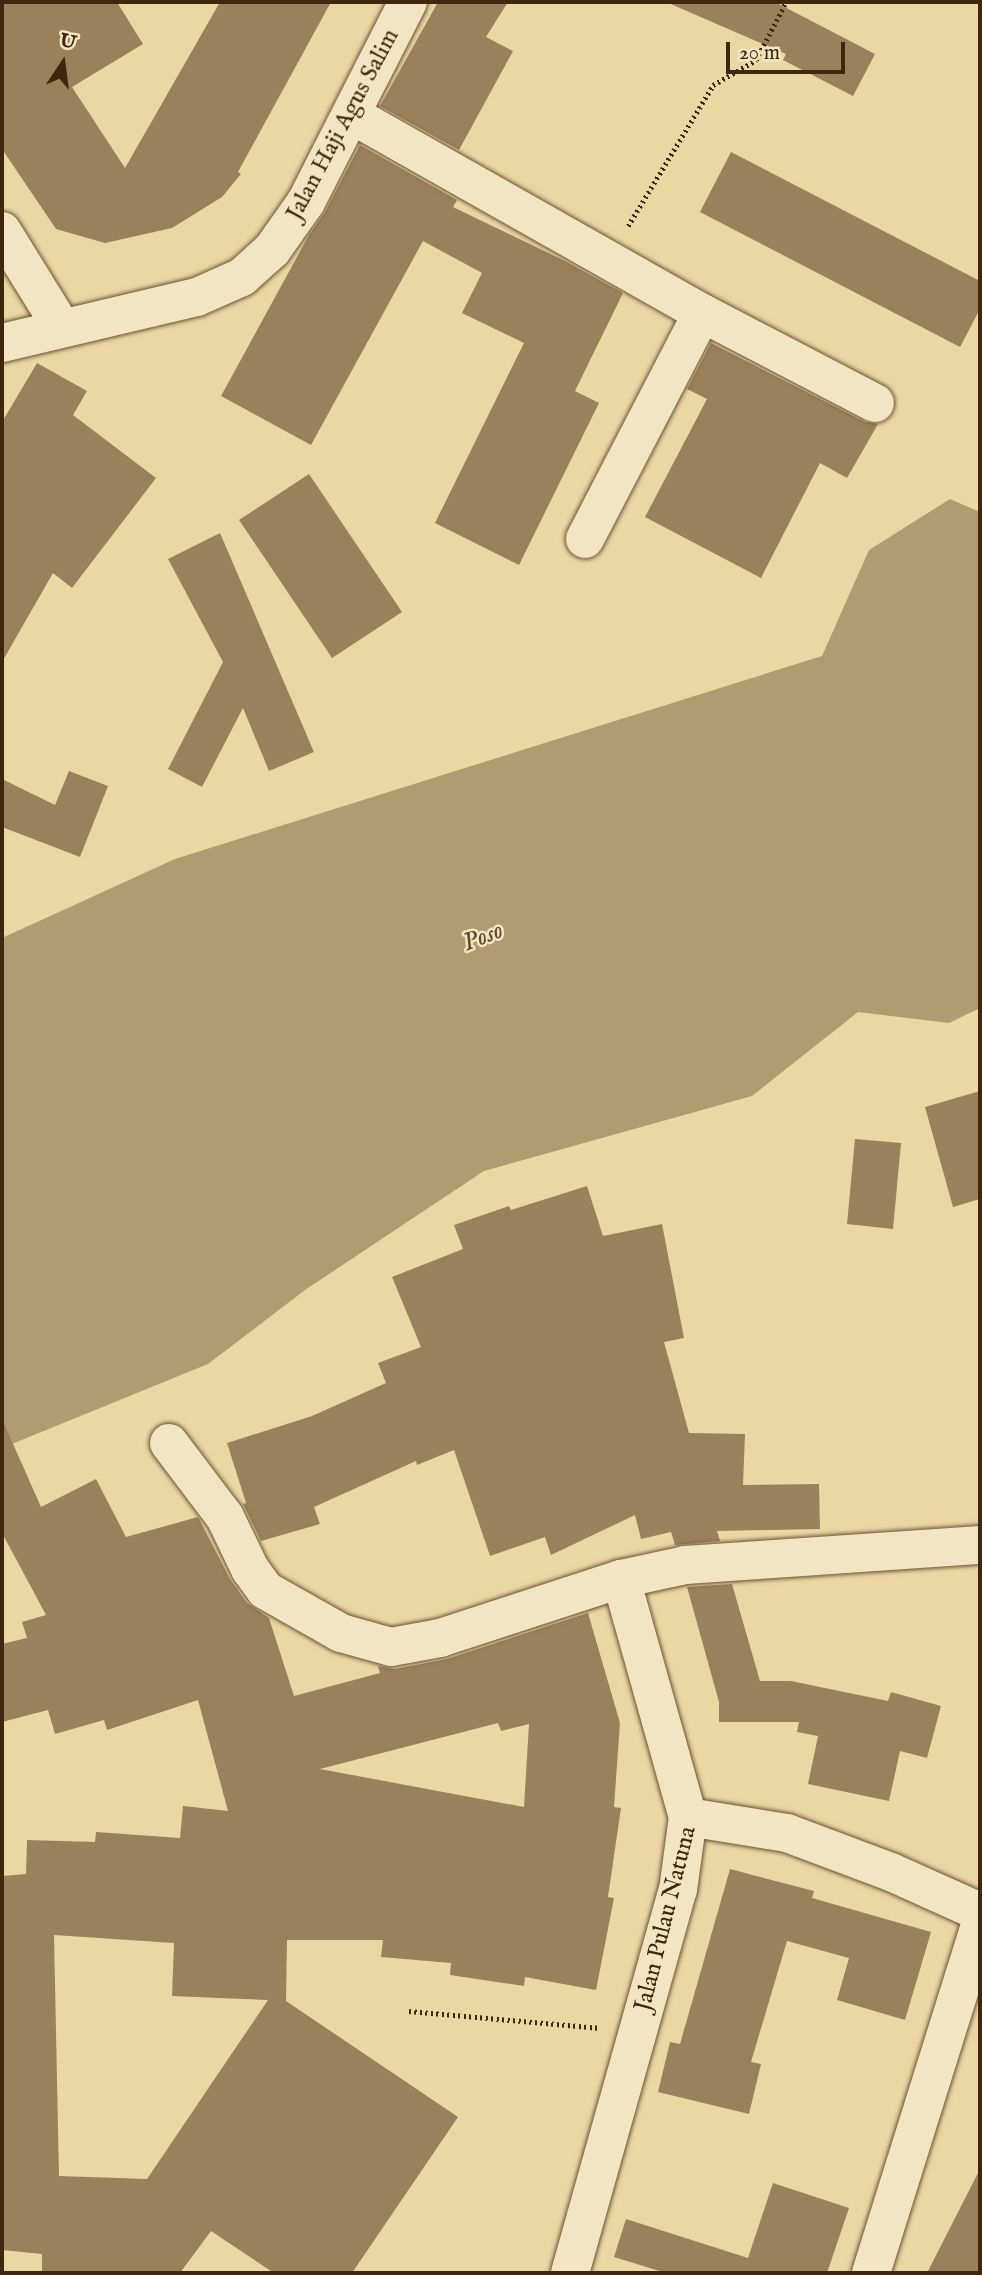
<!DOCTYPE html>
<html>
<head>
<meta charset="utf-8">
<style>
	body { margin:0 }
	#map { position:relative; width:982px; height:2275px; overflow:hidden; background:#ebd7a4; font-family:"IM FELL English",serif }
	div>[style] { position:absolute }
	.water>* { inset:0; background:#b19b70 }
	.building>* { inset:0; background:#99825b }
	.path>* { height:4.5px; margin-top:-2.25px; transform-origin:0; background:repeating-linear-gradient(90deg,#40260c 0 2px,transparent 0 5.5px) }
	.roads { filter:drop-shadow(0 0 2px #6b5232) drop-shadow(0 0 2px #6b5232) }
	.street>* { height:38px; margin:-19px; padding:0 19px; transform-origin:19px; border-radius:19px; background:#f2e5c4 }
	span { translate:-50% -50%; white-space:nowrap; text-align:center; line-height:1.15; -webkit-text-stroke:5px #f2e5c4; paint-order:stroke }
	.street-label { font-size:24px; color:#40260c }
	.water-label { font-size:26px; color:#62492a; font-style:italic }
	.frame { position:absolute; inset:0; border:4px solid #40260c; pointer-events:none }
	.north { position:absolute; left:28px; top:28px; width:70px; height:70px; -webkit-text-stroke:5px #f2e5c4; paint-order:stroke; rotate:13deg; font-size:19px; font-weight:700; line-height:28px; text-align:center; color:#40260c }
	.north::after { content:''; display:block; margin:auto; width:24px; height:32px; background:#40260c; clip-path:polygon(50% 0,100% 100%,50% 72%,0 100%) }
	.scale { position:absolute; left:726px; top:42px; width:119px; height:32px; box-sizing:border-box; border:4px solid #40260c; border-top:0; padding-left:9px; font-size:21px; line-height:24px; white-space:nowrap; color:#40260c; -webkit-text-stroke:5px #f2e5c4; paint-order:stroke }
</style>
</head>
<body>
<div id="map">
	<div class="water">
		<div style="clip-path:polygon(950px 499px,980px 512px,980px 1008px,949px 1023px,858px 1012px,752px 1096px,484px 1171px,305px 1290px,208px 1364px,2px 1448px,2px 938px,175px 859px,822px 656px,869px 550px)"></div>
	</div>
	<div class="building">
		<div style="clip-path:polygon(2px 2px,117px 2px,143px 44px,72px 87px,125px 168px,220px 2px,331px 2px,238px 172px,241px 174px,222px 197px,172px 228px,105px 243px,56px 229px,2px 149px)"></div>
		<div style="clip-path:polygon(438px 2px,508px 2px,486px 37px,513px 51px,459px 150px,380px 106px)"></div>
		<div style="clip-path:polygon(666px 2px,775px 2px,875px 54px,853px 96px,783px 60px,786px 54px)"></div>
		<div style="clip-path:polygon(360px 145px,457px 200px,453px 207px,565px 261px,623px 293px,575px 391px,599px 403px,519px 565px,435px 523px,524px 343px,462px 313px,482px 273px,423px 241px,311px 445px,221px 396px,309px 235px,325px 212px)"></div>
		<div style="clip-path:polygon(731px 152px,980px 281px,980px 309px,960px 347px,700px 212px)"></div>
		<div style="clip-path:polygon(711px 343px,865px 422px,878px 424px,847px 478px,820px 463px,761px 578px,645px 517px,707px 399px,687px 389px)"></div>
		<div style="clip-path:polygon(37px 363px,87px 391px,73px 415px,156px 478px,72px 588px,53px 573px,2px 662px,2px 422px)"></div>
		<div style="clip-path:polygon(309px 474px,402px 612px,332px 658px,239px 520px)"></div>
		<div style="clip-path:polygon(220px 533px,314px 752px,269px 771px,243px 708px,202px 787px,168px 769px,223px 662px,168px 559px)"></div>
		<div style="clip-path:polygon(69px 771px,108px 786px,80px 857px,2px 827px,2px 779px,55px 805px)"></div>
		<div style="clip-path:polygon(980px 1091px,980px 1199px,953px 1207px,925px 1107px)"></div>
		<div style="clip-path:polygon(855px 1139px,901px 1143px,893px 1229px,847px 1224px)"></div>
		<div style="clip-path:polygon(587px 1186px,603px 1236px,662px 1224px,684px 1338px,664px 1342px,689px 1433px,745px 1434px,743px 1485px,819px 1484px,820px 1529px,717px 1531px,720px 1541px,675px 1545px,671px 1532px,641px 1539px,635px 1515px,551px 1555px,545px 1537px,490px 1556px,454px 1450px,417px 1465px,416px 1461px,314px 1507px,320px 1524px,261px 1541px,243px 1504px,246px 1503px,227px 1443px,312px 1416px,386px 1383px,378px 1363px,421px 1347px,392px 1277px,463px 1249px,454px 1225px,509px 1206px,511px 1210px)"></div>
		<div style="clip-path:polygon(evenodd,2px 1419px,41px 1507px,96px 1479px,126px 1537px,198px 1517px,230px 1579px,247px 1603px,269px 1618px,294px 1696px,380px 1673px,378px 1666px,395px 1669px,447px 1659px,588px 1613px,620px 1723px,614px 1807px,621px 1808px,608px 1897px,614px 1898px,596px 1990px,525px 1977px,524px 1986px,450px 1975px,451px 1963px,381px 1957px,383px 1940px,287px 1940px,286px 2001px,458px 2117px,352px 2273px,274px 2273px,211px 2231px,180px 2273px,42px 2273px,42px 2254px,2px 2250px,2px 1876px,26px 1874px,27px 1840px,95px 1842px,96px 1832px,180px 1838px,183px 1806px,228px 1811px,198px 1700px,107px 1730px,104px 1720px,55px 1734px,48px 1710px,2px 1722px,2px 1644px,27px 1638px,22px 1622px,46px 1615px,2px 1533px,2px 1419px,498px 1723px,501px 1731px,529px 1724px,524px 1807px,320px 1769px,498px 1723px,2px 1419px,54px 1935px,174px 1943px,172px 1996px,268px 2000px,147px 2179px,59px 2176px,54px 1935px)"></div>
		<div style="clip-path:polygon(732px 1584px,760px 1681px,791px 1681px,888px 1701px,891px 1692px,941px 1706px,927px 1758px,900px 1751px,889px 1801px,808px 1784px,818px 1736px,797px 1732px,799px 1722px,719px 1722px,719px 1702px,687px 1587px)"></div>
		<div style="clip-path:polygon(730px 1869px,814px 1891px,812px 1898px,931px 1932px,905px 2020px,837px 2000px,849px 1958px,787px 1941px,751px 2062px,761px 2064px,749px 2114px,658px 2092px,670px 2042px,680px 2044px)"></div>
		<div style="clip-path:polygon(980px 2169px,980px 2273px,927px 2273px)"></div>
		<div style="clip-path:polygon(773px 2183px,849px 2208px,827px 2273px,666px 2273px,614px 2257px,626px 2219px,748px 2258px)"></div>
	</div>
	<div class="path">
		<div style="left:628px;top:226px;width:165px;rotate:-58.9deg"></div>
		<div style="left:713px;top:85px;width:50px;rotate:-30.2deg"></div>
		<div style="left:756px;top:60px;width:65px;rotate:-62.7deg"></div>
		<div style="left:409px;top:2011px;width:192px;rotate:5.1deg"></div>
	</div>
	<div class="roads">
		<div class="street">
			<div style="left:352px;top:115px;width:402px;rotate:29.5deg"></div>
			<div style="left:702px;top:313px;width:195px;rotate:27.5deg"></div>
			<div style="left:2px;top:231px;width:114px;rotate:58.3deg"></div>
			<div style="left:2px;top:343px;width:200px;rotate:-13.3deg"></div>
			<div style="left:197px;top:297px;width:49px;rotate:-24deg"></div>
			<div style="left:242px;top:277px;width:40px;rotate:-42deg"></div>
			<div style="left:272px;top:250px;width:59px;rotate:-54.7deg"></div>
			<div style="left:306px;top:202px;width:225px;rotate:-63deg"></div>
			<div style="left:585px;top:539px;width:254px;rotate:-62.6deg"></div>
			<div style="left:169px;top:1443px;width:93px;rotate:52.9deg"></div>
			<div style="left:225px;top:1517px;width:58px;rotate:64.3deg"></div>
			<div style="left:250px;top:1569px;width:26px;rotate:54deg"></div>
			<div style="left:265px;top:1590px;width:87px;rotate:29.5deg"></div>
			<div style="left:341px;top:1633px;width:52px;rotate:15.6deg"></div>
			<div style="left:391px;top:1647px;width:50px;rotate:-10.4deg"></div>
			<div style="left:440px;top:1638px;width:190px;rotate:-18.1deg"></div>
			<div style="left:621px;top:1579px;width:66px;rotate:-12.2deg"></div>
			<div style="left:686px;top:1565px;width:295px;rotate:-3.9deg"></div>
			<div style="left:621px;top:1579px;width:247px;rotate:74.3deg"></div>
			<div style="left:570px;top:2273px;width:398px;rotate:-74.3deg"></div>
			<div style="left:678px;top:1890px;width:74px;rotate:-82.2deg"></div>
			<div style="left:688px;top:1817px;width:100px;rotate:9.2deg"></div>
			<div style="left:787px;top:1833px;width:111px;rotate:20.6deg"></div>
			<div style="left:891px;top:1872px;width:98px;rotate:24.2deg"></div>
			<div style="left:871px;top:2273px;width:364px;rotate:-72.6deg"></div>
		</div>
	</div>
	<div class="street-label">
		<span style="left:343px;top:125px;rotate:-62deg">Jalan Haji Agus Salim</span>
		<span style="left:666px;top:1919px;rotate:-76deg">Jalan Pulau Natuna</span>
	</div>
	<div class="water-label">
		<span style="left:483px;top:937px;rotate:-21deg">Poso</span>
	</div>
	<div class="frame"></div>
	<div class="north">U</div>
	<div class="scale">20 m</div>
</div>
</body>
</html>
